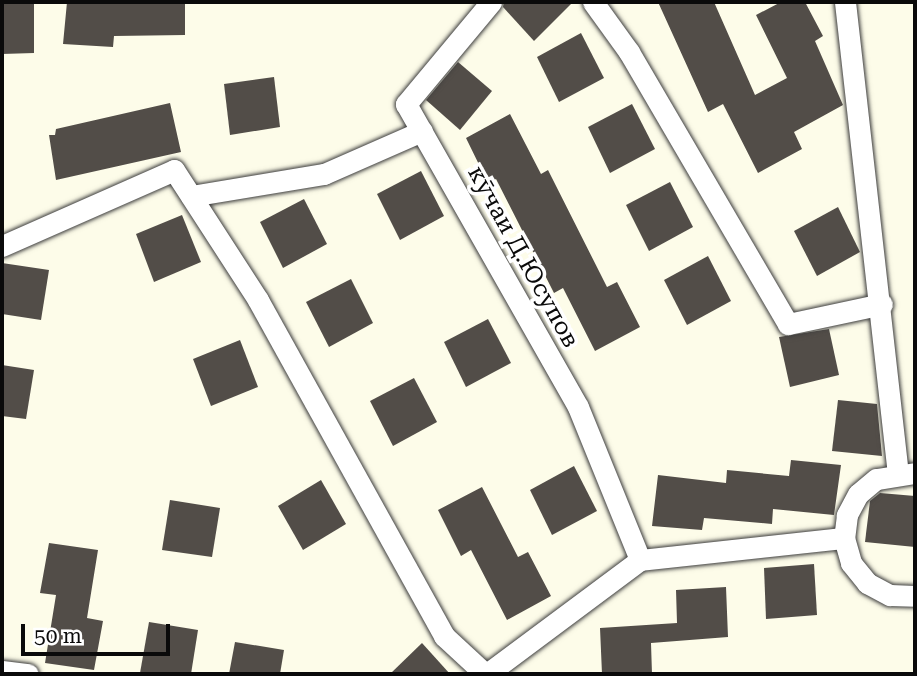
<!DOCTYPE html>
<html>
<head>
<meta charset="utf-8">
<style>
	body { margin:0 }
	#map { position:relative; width:917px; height:676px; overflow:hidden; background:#fdfce9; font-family:"Roboto Serif",serif }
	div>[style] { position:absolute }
	.building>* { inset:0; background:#524d48 }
	.roads { filter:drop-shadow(0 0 2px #3d3d3d) drop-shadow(0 0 2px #3d3d3d) }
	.street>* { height:21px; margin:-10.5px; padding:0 10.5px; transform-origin:10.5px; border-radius:10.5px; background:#fff }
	span { translate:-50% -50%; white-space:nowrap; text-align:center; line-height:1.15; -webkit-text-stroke:7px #fff; paint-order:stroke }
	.street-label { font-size:24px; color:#0a0a0a }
	.frame { position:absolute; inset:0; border:4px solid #0a0a0a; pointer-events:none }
	.scale { position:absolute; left:21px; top:624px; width:149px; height:32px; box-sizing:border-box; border:4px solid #0a0a0a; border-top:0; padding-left:9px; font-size:21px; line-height:24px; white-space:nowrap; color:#0a0a0a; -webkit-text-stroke:5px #fff; paint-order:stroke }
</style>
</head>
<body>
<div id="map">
	<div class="building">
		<div style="clip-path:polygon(67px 2px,185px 2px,185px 35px,114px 36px,113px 47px,63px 44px)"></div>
		<div style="clip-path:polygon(504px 2px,573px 2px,534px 41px,503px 7px)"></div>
		<div style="clip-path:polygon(658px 2px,714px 2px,755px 95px,787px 78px,756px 15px,781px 2px,805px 2px,823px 36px,815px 41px,843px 105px,794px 132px,802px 149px,758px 173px,723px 104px,708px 112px)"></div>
		<div style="clip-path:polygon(34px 3px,34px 53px,2px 54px,2px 4px)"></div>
		<div style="clip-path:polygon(581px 33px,604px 78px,559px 102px,537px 57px)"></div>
		<div style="clip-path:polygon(458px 62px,492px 91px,460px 130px,426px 100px)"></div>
		<div style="clip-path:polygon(274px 77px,280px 127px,230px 135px,224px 84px)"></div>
		<div style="clip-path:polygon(170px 103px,181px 152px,56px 180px,49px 135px,55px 135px,56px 129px)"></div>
		<div style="clip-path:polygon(632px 104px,655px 149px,610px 173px,588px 127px)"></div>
		<div style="clip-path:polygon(510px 114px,541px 174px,548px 170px,607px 287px,617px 282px,640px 327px,595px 351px,563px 288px,554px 293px,496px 179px,488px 183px,466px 138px)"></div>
		<div style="clip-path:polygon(421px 171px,444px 216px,400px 240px,377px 194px)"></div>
		<div style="clip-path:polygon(670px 182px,693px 227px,649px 251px,626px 205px)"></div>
		<div style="clip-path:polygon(304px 199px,327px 244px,283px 268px,260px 222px)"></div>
		<div style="clip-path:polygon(838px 207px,860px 252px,817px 276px,794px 231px)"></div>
		<div style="clip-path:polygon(182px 215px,201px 262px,154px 282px,136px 234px)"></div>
		<div style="clip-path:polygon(708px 256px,731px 301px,687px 325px,664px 280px)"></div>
		<div style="clip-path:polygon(2px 263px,49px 270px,41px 320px,2px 314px)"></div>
		<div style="clip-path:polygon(351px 279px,373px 323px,329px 347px,306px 302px)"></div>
		<div style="clip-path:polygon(488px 319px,511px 363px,466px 387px,444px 342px)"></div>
		<div style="clip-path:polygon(829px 329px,839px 375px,790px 387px,779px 337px)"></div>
		<div style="clip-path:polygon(240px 340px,258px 387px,211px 406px,193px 359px)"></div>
		<div style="clip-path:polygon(2px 365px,34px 370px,26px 419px,2px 416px)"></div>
		<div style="clip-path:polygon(414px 378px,437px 422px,393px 446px,370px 401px)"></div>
		<div style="clip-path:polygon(838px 400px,877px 404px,882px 456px,832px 451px)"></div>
		<div style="clip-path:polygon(791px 460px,841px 465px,834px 515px,773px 509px,772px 524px,704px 518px,702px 530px,652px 526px,658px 475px,726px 483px,727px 470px,789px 476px)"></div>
		<div style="clip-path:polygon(574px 466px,597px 511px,552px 535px,530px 490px)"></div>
		<div style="clip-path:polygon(321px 480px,346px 524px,303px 550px,278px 506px)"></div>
		<div style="clip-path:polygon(482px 487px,518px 557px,528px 552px,551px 596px,507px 620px,471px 550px,461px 556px,438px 510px)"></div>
		<div style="clip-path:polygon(880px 493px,915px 496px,915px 547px,865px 542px,870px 501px)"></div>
		<div style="clip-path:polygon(170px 500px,220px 508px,212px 557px,162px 550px)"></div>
		<div style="clip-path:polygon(49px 543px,98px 550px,87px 618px,103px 621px,94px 670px,45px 663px,56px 595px,40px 593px)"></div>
		<div style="clip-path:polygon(814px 564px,817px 615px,766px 619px,764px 568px)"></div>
		<div style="clip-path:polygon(726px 587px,728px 637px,651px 643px,652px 674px,602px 674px,600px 628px,677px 623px,676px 590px)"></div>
		<div style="clip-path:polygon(149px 622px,198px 630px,191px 674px,140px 673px)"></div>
		<div style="clip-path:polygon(235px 642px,284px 650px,280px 674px,229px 674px)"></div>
		<div style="clip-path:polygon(422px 643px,450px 674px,390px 674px)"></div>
	</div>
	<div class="roads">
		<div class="street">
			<div style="left:491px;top:2px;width:133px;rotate:129.8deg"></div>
			<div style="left:406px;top:104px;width:348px;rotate:60.4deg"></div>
			<div style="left:578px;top:407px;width:165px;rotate:67.9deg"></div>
			<div style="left:593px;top:2px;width:62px;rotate:54.2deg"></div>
			<div style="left:629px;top:52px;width:315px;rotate:59.7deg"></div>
			<div style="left:788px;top:324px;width:96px;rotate:-12deg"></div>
			<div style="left:845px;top:2px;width:473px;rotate:83.6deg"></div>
			<div style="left:191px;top:196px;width:135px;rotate:-9.4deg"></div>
			<div style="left:324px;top:174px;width:107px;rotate:-23.7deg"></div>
			<div style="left:2px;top:246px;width:188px;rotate:-23.8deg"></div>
			<div style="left:174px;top:170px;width:155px;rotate:57.1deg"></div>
			<div style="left:258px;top:300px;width:384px;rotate:61deg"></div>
			<div style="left:444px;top:636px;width:56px;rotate:42.8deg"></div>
			<div style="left:915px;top:473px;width:39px;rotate:171deg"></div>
			<div style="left:876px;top:479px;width:23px;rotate:140deg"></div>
			<div style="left:858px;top:494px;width:24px;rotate:118deg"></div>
			<div style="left:847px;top:515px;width:23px;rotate:97deg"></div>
			<div style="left:844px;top:538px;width:26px;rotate:74deg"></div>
			<div style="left:851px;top:563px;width:26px;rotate:51deg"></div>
			<div style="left:867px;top:583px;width:26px;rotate:28deg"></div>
			<div style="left:890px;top:595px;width:25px;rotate:2deg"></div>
			<div style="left:2px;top:671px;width:26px;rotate:7deg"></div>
			<div style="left:487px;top:674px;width:191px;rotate:-36.7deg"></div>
			<div style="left:640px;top:560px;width:205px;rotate:-6.2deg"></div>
		</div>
	</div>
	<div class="street-label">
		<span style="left:523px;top:257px;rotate:61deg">кӯчаи Д.Юсупов</span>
	</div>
	<div class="frame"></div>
	<div class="scale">50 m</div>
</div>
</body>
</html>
